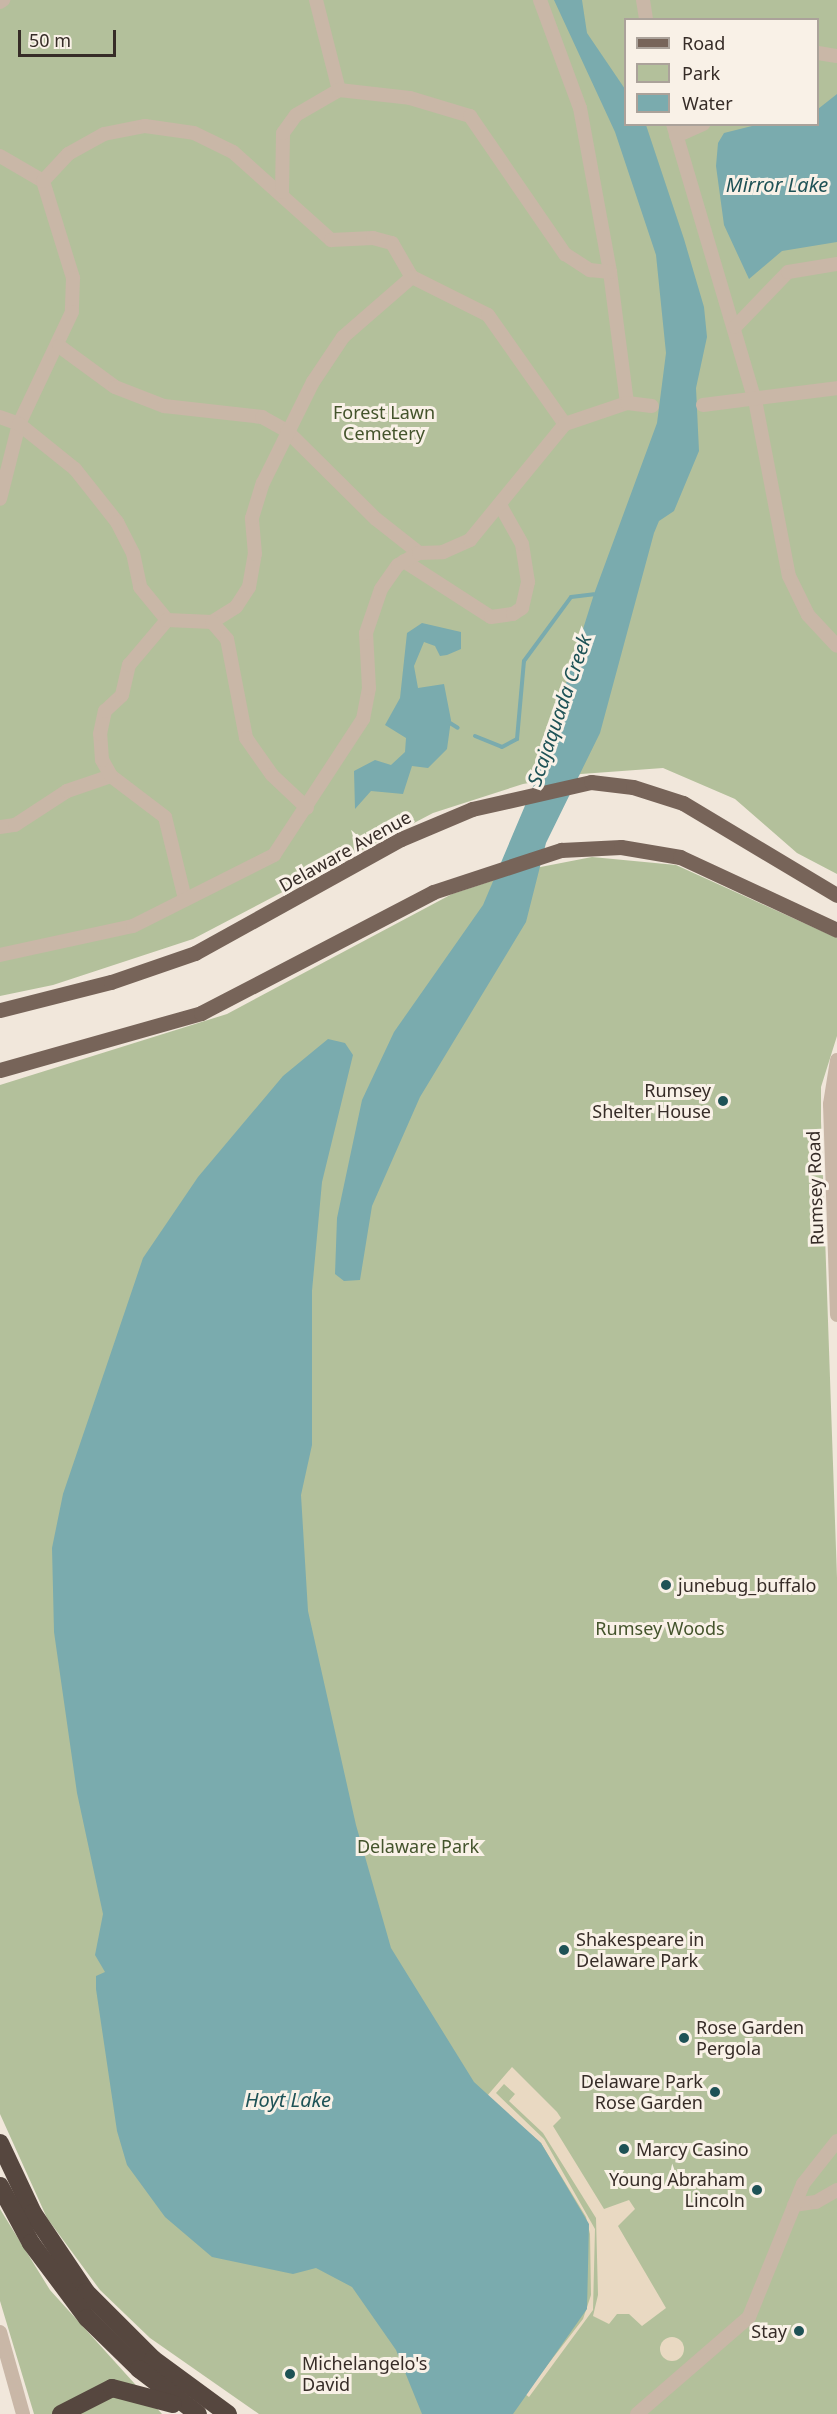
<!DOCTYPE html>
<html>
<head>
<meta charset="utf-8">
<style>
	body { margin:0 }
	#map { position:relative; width:837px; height:2414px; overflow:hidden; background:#f1e7db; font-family:"Noto Sans",sans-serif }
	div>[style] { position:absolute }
	.green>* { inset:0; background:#b3c09b }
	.plaza>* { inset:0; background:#e9d9c2 }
	.round { border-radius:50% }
	.water>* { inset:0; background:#7aabae }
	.stream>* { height:4px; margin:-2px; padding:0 2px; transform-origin:2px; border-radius:2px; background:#7aabae }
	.minor>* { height:14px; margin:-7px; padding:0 7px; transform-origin:7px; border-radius:7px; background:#c9b7a7 }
	.major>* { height:15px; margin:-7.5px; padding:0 7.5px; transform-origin:7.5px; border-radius:7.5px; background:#776459 }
	.highway>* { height:18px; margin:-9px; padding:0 9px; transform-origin:9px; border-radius:9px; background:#56473f }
	.dots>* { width:16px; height:16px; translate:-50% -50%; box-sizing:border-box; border:3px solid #f9f1e7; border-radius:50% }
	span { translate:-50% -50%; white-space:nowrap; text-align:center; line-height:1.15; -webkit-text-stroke:6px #f9f1e7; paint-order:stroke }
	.park-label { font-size:18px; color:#44542c }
	.street-label { font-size:18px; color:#362c27 }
	.poi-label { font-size:18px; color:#362c27 }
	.right { translate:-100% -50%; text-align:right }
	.left { translate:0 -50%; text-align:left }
	.water-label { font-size:20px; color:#1e5256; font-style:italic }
	.legend { position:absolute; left:624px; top:18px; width:195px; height:108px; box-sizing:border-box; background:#f9f1e7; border:2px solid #aba29a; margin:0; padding:8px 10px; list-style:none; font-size:18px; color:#362c27 }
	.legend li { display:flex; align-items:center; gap:12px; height:30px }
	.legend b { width:30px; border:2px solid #aba29a }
	.scale { position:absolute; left:18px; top:30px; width:98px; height:27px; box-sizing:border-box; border:3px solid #362c27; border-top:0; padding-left:8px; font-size:18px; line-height:21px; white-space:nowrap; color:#362c27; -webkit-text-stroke:4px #f9f1e7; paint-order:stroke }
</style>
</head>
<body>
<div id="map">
	<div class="green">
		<div style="clip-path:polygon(evenodd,0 0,837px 0,837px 874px,797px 853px,735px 799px,663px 768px,581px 774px,523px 784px,433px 813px,193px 939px,53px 985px,0 996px,0 0,626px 20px,818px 20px,818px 124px,626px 124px,626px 20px)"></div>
		<div style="clip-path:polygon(592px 857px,676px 865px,837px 938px,837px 1036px,821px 1087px,821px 1121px,837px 1578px,837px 2414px,259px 2414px,150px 2338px,100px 2290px,47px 2218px,0 2114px,0 1085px,227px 1014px,452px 894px,525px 870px)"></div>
		<div style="clip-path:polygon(0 2209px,50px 2290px,162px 2414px,34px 2414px,0 2301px)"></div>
	</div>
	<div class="plaza">
		<div style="clip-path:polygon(512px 2067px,557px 2112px,561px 2118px,553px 2126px,604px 2209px,629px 2200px,635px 2209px,618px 2226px,666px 2308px,642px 2326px,629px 2314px,617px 2314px,609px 2324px,593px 2316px,598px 2295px,596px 2218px,543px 2133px,509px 2101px,515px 2094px,504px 2084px,496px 2093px,544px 2139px,595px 2229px,593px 2310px,529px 2397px,525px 2394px,583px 2319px,591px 2295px,590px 2234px,586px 2217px,541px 2143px,487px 2096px)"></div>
		<div class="round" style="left:660px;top:2337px;width:24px;height:24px"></div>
	</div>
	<div class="water">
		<div style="clip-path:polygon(554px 0,582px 0,587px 33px,625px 89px,626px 124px,646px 125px,684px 239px,704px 307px,707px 337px,696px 388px,699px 451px,674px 511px,659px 521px,654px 533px,600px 733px,546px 843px,526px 922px,420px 1097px,372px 1206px,360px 1280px,344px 1281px,335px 1274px,337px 1218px,362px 1100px,394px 1032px,483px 905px,535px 782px,594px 594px,657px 423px,666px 353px,656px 255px,615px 132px)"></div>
		<div style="clip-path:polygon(837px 94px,837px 242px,782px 251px,749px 279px,724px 225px,716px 166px,718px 143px,724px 133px,756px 125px,818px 124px,818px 109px)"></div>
		<div style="clip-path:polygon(422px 623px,461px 632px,461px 649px,447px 655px,440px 656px,435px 646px,424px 642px,414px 666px,418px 688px,444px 684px,451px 720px,447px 749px,428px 768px,412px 766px,403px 794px,371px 791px,355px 809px,354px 771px,375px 760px,391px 765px,405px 752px,406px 738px,385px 725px,400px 698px,407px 633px)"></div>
		<div style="clip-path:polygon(328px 1039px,345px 1043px,353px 1055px,322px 1182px,312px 1291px,312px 1445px,301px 1495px,308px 1611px,356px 1825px,391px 1948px,474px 2082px,541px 2143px,589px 2224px,587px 2309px,513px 2414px,422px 2414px,396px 2350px,352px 2287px,316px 2268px,293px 2274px,212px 2257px,165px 2217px,127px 2165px,117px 2131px,96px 1989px,96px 1976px,105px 1972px,95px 1955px,103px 1914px,77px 1793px,54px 1632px,52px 1548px,63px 1494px,143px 1258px,198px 1177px,283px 1076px)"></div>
	</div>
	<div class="stream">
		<div style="left:450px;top:723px;width:9px;rotate:32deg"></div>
		<div style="left:475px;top:736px;width:29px;rotate:22deg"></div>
		<div style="left:502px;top:747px;width:17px;rotate:-28deg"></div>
		<div style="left:517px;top:739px;width:78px;rotate:-84.9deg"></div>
		<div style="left:524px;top:661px;width:79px;rotate:-53.7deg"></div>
		<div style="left:571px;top:597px;width:23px;rotate:-7deg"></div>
	</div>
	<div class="minor">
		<div style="left:316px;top:0;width:93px;rotate:75.7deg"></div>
		<div style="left:540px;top:0;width:115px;rotate:69.7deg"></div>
		<div style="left:580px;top:108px;width:167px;rotate:79.6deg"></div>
		<div style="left:610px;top:272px;width:132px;rotate:82.6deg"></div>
		<div style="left:643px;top:0;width:20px;rotate:81deg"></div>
		<div style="left:0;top:2px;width:4px;rotate:-34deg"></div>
		<div style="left:818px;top:53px;width:19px;rotate:9deg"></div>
		<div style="left:673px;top:124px;width:288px;rotate:73.5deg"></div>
		<div style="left:755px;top:400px;width:179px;rotate:79.1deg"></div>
		<div style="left:789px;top:576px;width:43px;rotate:64deg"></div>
		<div style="left:808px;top:615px;width:42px;rotate:46.9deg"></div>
		<div style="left:676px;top:136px;width:30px;rotate:-24deg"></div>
		<div style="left:0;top:156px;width:50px;rotate:30.2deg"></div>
		<div style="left:43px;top:181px;width:102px;rotate:72.8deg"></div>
		<div style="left:73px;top:278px;width:34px;rotate:92deg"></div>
		<div style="left:72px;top:312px;width:124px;rotate:115.3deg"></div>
		<div style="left:19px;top:424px;width:77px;rotate:104.2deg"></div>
		<div style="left:43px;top:181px;width:37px;rotate:-47deg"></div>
		<div style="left:68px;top:154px;width:41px;rotate:-29.1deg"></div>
		<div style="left:104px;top:134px;width:42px;rotate:-11deg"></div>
		<div style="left:145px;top:126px;width:49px;rotate:8.1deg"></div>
		<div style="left:194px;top:133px;width:43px;rotate:26deg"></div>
		<div style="left:233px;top:152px;width:132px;rotate:41.9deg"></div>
		<div style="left:331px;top:240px;width:42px;rotate:-2.7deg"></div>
		<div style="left:373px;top:238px;width:20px;rotate:15deg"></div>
		<div style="left:392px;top:243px;width:39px;rotate:60deg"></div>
		<div style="left:412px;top:277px;width:85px;rotate:26.6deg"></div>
		<div style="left:488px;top:315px;width:133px;rotate:54.8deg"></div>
		<div style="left:282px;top:192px;width:59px;rotate:-89deg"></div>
		<div style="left:283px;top:133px;width:22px;rotate:-54deg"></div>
		<div style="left:296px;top:115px;width:50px;rotate:-30.2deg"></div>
		<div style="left:339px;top:90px;width:71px;rotate:6.4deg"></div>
		<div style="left:410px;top:98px;width:63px;rotate:16.7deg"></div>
		<div style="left:470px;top:116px;width:168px;rotate:55.5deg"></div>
		<div style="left:565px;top:254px;width:30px;rotate:33deg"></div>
		<div style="left:590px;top:270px;width:20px;rotate:6deg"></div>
		<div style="left:735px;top:327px;width:76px;rotate:-46.1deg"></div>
		<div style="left:788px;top:272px;width:50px;rotate:-9.3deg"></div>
		<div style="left:59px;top:346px;width:69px;rotate:36.2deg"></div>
		<div style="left:115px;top:387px;width:53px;rotate:21.2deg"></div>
		<div style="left:164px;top:406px;width:99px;rotate:6.4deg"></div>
		<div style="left:262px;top:417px;width:29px;rotate:29deg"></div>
		<div style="left:287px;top:431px;width:125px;rotate:44.7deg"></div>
		<div style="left:376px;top:519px;width:55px;rotate:38.3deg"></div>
		<div style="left:703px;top:405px;width:135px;rotate:-7.2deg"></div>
		<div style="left:0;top:417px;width:20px;rotate:20deg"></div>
		<div style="left:19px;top:424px;width:72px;rotate:38.8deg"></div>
		<div style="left:75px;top:469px;width:68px;rotate:51.6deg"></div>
		<div style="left:117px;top:522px;width:35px;rotate:63deg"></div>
		<div style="left:133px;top:553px;width:35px;rotate:78deg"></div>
		<div style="left:140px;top:587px;width:43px;rotate:50.7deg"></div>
		<div style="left:404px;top:561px;width:103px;rotate:32.8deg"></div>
		<div style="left:491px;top:617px;width:22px;rotate:-8deg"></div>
		<div style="left:513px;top:614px;width:11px;rotate:-34deg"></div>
		<div style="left:522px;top:608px;width:27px;rotate:-77deg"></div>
		<div style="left:528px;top:582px;width:38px;rotate:-99deg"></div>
		<div style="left:522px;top:544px;width:45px;rotate:-119.4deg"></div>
		<div style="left:212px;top:622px;width:28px;rotate:-32deg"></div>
		<div style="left:236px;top:607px;width:24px;rotate:-57deg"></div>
		<div style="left:249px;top:587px;width:34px;rotate:-80deg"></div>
		<div style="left:255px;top:554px;width:36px;rotate:-95deg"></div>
		<div style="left:252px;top:518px;width:37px;rotate:-73deg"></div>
		<div style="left:263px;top:483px;width:113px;rotate:-63.7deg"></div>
		<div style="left:313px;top:382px;width:54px;rotate:-56.3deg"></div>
		<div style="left:343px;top:337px;width:91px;rotate:-41deg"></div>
		<div style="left:0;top:827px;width:15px;rotate:-8deg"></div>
		<div style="left:15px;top:825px;width:62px;rotate:-33.2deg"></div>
		<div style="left:67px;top:791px;width:46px;rotate:-18.8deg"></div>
		<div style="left:185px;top:899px;width:84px;rotate:-103.7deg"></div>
		<div style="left:165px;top:817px;width:68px;rotate:-142.8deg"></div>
		<div style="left:111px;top:776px;width:18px;rotate:-119deg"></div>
		<div style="left:102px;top:760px;width:26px;rotate:-94deg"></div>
		<div style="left:100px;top:734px;width:24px;rotate:-78deg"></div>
		<div style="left:105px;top:711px;width:23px;rotate:-43deg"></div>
		<div style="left:122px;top:695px;width:31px;rotate:-77deg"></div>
		<div style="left:129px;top:665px;width:59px;rotate:-49.8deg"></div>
		<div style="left:167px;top:620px;width:45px;rotate:2.5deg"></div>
		<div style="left:212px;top:622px;width:23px;rotate:49deg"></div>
		<div style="left:227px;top:639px;width:101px;rotate:79.1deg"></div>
		<div style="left:246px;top:738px;width:45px;rotate:54.9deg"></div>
		<div style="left:272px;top:775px;width:48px;rotate:43.3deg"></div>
		<div style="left:0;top:955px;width:136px;rotate:-12.3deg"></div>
		<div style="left:133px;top:926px;width:158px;rotate:-26.7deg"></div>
		<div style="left:274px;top:855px;width:163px;rotate:-56.8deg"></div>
		<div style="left:363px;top:719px;width:32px;rotate:-79deg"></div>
		<div style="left:369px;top:688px;width:55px;rotate:-93.1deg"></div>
		<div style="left:366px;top:633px;width:46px;rotate:-71.2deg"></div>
		<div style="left:381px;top:589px;width:29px;rotate:-55deg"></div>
		<div style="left:398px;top:565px;width:24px;rotate:-30deg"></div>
		<div style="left:419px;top:553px;width:24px;rotate:-2deg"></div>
		<div style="left:443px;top:552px;width:30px;rotate:-24deg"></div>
		<div style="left:470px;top:540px;width:150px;rotate:-50.7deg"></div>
		<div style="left:565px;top:424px;width:65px;rotate:-18.7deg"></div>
		<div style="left:627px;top:403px;width:25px;rotate:7deg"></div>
		<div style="left:837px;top:1060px;width:45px;rotate:99deg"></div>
		<div style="left:830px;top:1104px;width:211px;rotate:88.1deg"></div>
		<div style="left:794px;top:2205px;width:22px;rotate:-8deg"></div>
		<div style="left:816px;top:2202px;width:24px;rotate:-30deg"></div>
		<div style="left:0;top:2332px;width:85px;rotate:74.3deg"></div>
		<div style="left:637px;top:2414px;width:148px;rotate:-40.9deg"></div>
		<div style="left:749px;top:2317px;width:144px;rotate:-67.9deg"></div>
		<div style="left:803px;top:2184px;width:55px;rotate:-51.7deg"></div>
	</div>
	<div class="major">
		<div style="left:0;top:1010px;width:114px;rotate:-14.2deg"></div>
		<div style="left:111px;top:982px;width:89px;rotate:-19deg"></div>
		<div style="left:195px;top:953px;width:235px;rotate:-29deg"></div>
		<div style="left:401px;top:839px;width:77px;rotate:-22.9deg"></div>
		<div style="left:472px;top:809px;width:122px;rotate:-12.8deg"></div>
		<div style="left:591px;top:782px;width:42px;rotate:6.8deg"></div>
		<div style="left:633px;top:787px;width:52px;rotate:17.7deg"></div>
		<div style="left:683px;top:803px;width:179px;rotate:30.9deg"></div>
		<div style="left:0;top:1070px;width:209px;rotate:-15.8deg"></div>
		<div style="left:201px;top:1013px;width:262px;rotate:-27.5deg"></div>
		<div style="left:433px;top:892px;width:135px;rotate:-18.2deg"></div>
		<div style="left:561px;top:850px;width:60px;rotate:-2.9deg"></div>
		<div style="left:621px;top:847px;width:60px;rotate:9.6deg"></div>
		<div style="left:680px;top:857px;width:173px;rotate:24.9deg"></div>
	</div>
	<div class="highway">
		<div style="left:0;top:2143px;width:77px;rotate:64.8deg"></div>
		<div style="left:33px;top:2213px;width:95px;rotate:56.1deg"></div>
		<div style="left:86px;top:2292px;width:95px;rotate:45deg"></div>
		<div style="left:153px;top:2359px;width:93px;rotate:36.3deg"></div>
		<div style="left:0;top:2186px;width:65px;rotate:61.5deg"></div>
		<div style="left:31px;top:2243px;width:94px;rotate:53.3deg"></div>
		<div style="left:87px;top:2318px;width:73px;rotate:44.4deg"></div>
		<div style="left:139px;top:2369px;width:74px;rotate:37.3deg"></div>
		<div style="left:61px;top:2414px;width:57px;rotate:-27deg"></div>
		<div style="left:112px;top:2388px;width:63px;rotate:14.7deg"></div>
	</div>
	<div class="dots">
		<div style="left:723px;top:1101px;background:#1e5256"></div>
		<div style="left:666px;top:1585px;background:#1e5256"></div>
		<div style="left:564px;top:1950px;background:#1e5256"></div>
		<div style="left:684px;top:2038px;background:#1e5256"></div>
		<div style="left:715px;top:2092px;background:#1e5256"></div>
		<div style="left:624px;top:2149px;background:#1e5256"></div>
		<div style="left:757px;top:2190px;background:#1e5256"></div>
		<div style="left:799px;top:2331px;background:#1e5256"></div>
		<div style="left:290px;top:2374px;background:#1e5256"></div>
	</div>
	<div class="park-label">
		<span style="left:384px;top:423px">Forest Lawn<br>Cemetery</span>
		<span style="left:660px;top:1628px">Rumsey Woods</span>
		<span style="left:418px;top:1846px">Delaware Park</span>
	</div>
	<div class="street-label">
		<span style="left:345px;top:851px;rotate:-29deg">Delaware Avenue</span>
		<span style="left:815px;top:1188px;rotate:-92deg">Rumsey Road</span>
	</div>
	<div class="poi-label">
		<span class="right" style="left:711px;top:1101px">Rumsey<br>Shelter House</span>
		<span class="left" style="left:678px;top:1585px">junebug_buffalo</span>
		<span class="left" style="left:576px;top:1950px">Shakespeare in<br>Delaware Park</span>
		<span class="left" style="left:696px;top:2038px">Rose Garden<br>Pergola</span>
		<span class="right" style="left:703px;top:2092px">Delaware Park<br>Rose Garden</span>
		<span class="left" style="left:636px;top:2149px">Marcy Casino</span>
		<span class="right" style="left:745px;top:2190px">Young Abraham<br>Lincoln</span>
		<span class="right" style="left:787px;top:2331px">Stay</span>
		<span class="left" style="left:302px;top:2374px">Michelangelo's<br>David</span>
	</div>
	<div class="water-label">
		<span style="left:777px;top:184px">Mirror Lake</span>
		<span style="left:559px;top:710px;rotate:-71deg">Scajaquada Creek</span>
		<span style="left:288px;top:2099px">Hoyt Lake</span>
	</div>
	<ul class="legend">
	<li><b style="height:8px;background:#776459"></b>Road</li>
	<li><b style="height:16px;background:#b3c09b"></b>Park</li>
	<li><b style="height:16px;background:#7aabae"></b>Water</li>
	</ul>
	<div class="scale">50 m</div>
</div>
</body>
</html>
